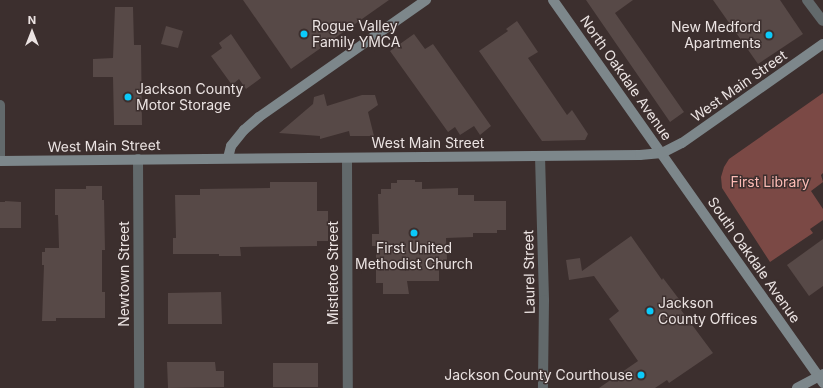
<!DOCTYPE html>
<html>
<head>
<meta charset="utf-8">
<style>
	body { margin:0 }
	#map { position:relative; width:823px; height:388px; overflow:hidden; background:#3c2f2e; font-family:Inter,sans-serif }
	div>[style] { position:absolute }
	.green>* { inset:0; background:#7b4945 }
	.building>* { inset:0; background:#574947 }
	.street>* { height:10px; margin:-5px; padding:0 5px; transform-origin:5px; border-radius:5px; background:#62696b }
	.secondary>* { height:10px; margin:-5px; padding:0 5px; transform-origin:5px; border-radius:5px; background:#7d878b }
	.dots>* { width:11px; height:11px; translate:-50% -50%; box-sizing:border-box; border:2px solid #3c2f2e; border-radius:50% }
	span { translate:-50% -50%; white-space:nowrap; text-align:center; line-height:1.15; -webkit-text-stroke:3px #3c2f2e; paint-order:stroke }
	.poi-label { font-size:14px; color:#ebe3e2 }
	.left { translate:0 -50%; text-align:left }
	.right { translate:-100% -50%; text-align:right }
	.street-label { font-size:14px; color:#ebe3e2 }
	.park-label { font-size:14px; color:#fcbbb5 }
	.north { position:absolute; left:12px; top:12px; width:40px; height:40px; -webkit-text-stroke:3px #3c2f2e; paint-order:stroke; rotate:0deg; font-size:11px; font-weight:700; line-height:16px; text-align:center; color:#ebe3e2 }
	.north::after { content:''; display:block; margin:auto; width:14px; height:18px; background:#ebe3e2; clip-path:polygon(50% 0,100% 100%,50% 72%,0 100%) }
</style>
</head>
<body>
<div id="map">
	<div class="green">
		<div style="clip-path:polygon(823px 93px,823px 173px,821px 175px,823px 182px,811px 191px,823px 209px,823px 220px,810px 229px,813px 233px,770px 262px,722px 188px,721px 177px,724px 167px,729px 159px)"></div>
	</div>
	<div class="building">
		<div style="clip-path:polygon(243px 0,389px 0,291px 69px)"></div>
		<div style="clip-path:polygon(586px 0,633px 0,615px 13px,684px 112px,670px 122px)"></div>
		<div style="clip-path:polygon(713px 0,780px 0,803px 34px,758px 64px)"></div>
		<div style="clip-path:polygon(115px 7px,133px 7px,134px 45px,141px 45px,142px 125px,114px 125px,113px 77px,93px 77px,93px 59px,113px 58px)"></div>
		<div style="clip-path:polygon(517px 21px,538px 52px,528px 58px,567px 115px,572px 110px,588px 134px,585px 140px,542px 141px,479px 51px,508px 31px,506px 29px)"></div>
		<div style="clip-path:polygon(166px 26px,183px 31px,178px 48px,161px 44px)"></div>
		<div style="clip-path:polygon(231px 34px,261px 78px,246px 89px,239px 79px,232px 85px,211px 56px,222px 48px,219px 43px)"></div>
		<div style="clip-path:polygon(414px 34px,425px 49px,433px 44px,491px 126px,480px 135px,474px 126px,460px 135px,455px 127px,448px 132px,390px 51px)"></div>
		<div style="clip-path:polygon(324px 94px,327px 106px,362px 95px,375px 95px,378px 105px,368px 112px,374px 136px,350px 136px,349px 131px,320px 139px,320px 136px,279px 133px,313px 104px,314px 97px)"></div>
		<div style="clip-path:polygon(397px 180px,415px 180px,415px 182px,422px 182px,422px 189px,458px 188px,458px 195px,474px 195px,474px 201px,506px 201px,506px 230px,497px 230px,497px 233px,473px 233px,473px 237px,446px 238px,447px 260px,439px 261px,439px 281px,407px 281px,409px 294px,383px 294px,383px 283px,376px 283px,376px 246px,372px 246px,372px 234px,379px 234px,378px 194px,381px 194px,381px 189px,391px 189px,391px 183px,397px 183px)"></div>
		<div style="clip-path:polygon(270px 182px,317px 182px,317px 211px,328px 211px,328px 241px,317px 241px,317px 246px,240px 247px,241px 256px,219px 256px,219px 254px,173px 254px,173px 238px,176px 238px,175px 195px,200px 195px,200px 189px,270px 188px)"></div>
		<div style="clip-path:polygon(86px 186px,102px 186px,102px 200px,104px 200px,105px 250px,102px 250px,102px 292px,105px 292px,105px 318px,56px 318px,56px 321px,42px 321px,44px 265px,42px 265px,42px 252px,45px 252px,45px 248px,59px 248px,58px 215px,55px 215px,55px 189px,86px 189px)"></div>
		<div style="clip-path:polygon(5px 201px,21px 202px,21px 228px,0 228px,0 202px,5px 202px)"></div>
		<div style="clip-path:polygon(631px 236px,662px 280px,663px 278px,685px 307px,681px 310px,713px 353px,669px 383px,667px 380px,655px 388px,599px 388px,638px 361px,609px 319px,619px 311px,594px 276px,569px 280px,566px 260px,580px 258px,582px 271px)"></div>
		<div style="clip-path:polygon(823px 239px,823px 286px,809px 296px,787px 265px)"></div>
		<div style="clip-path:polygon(221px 292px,222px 324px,168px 324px,168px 293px)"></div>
		<div style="clip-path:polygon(167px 362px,215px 362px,216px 371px,224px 371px,224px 387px,168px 388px)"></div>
		<div style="clip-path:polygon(273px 363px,318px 363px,318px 387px,273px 387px)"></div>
	</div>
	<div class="street">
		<div style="left:807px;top:0;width:26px;rotate:53deg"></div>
		<div style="left:0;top:105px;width:56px;rotate:90deg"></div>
		<div style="left:540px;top:156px;width:144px;rotate:88.4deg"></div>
		<div style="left:544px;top:300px;width:88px;rotate:90.7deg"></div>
		<div style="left:347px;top:158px;width:230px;rotate:89.8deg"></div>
		<div style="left:138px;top:159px;width:229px;rotate:89.7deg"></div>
	</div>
	<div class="secondary">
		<div style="left:553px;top:0;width:469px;rotate:54.8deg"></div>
		<div style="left:228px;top:158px;width:12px;rotate:-76deg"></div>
		<div style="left:231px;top:146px;width:21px;rotate:-51deg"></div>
		<div style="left:244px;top:130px;width:20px;rotate:-41deg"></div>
		<div style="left:259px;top:117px;width:204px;rotate:-35deg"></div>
		<div style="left:0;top:161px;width:640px;rotate:-0.54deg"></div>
		<div style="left:640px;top:155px;width:22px;rotate:-5deg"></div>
		<div style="left:662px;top:153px;width:22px;rotate:-27deg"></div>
		<div style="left:682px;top:143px;width:172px;rotate:-35.1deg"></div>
		<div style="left:797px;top:388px;width:30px;rotate:-28deg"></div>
	</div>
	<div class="dots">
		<div style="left:304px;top:34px;background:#0bcafa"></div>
		<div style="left:769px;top:35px;background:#0bcafa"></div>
		<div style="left:128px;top:97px;background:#0bcafa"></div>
		<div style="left:414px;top:233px;background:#0bcafa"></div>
		<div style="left:650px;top:311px;background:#0bcafa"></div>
		<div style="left:641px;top:375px;background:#0bcafa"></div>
	</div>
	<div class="poi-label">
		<span class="left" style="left:312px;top:34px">Rogue Valley<br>Family YMCA</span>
		<span class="right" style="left:761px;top:35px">New Medford<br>Apartments</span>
		<span class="left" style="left:136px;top:97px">Jackson County<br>Motor Storage</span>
		<span style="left:414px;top:256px">First United<br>Methodist Church</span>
		<span class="left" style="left:658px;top:311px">Jackson<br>County Offices</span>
		<span class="right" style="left:633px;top:375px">Jackson County Courthouse</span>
	</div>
	<div class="street-label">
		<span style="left:626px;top:78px;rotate:55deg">North Oakdale Avenue</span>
		<span style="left:739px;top:86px;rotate:-35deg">West Main Street</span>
		<span style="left:428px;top:143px">West Main Street</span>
		<span style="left:104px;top:146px;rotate:-1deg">West Main Street</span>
		<span style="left:754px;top:260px;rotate:55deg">South Oakdale Avenue</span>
		<span style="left:529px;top:272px;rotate:-91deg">Laurel Street</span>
		<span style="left:333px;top:273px;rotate:-90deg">Mistletoe Street</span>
		<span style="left:124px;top:274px;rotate:-90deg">Newtown Street</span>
	</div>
	<div class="park-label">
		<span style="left:770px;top:182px">First Library</span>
	</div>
	<div class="north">N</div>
</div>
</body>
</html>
